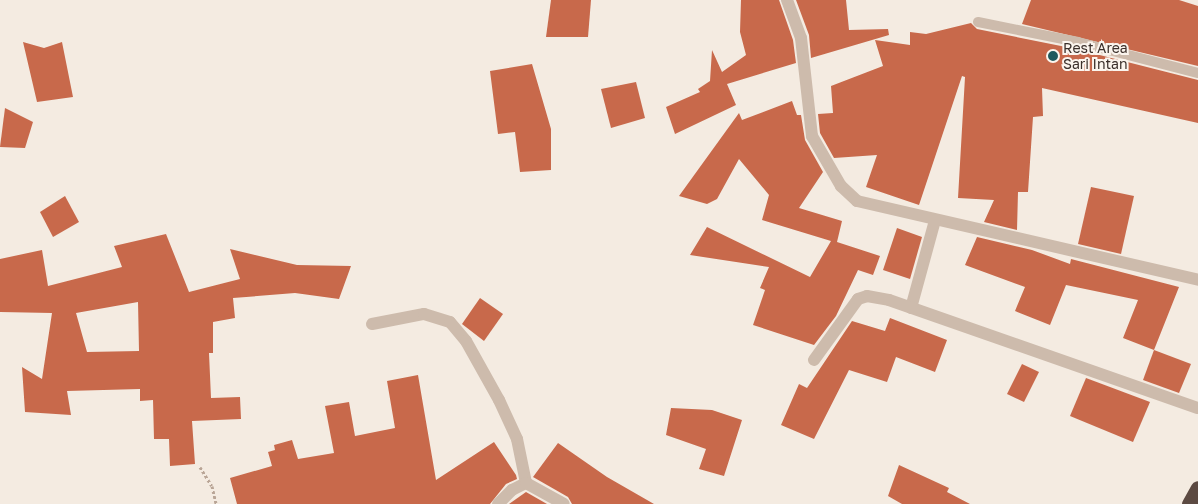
<!DOCTYPE html>
<html>
<head>
<meta charset="utf-8">
<style>
	body { margin:0 }
	#map { position:relative; width:1198px; height:504px; overflow:hidden; background:#f4ebe1; font-family:"Golos Text",sans-serif }
	div>[style] { position:absolute }
	.building>* { inset:0; background:#c8694b }
	.path>* { height:3px; margin-top:-1.5px; transform-origin:0; background:repeating-linear-gradient(90deg,#b9a596 0 2.5px,transparent 0 5px) }
	.lane>* { height:10px; margin:-5px; padding:0 5px; transform-origin:5px; border-radius:5px; background:#cdbbac }
	.street>* { height:12px; margin:-6px; padding:0 6px; transform-origin:6px; border-radius:6px; background:#cdbbac }
	.highway>* { height:15px; margin:-7.5px; padding:0 7.5px; transform-origin:7.5px; border-radius:7.5px; background:#5c4a42 }
	.dots>* { width:14px; height:14px; translate:-50% -50%; box-sizing:border-box; border:2px solid #fbf5ee; border-radius:50% }
	span { translate:-50% -50%; white-space:nowrap; text-align:center; line-height:1.15; -webkit-text-stroke:4px #fbf5ee; paint-order:stroke }
	.poi-label { font-size:14px; color:#3b302b }
	.left { translate:0 -50%; text-align:left }
</style>
</head>
<body>
<div id="map">
	<div class="building">
		<div style="clip-path:polygon(551px 0,591px 0,588px 37px,546px 37px)"></div>
		<div style="clip-path:polygon(741px 0,779px 0,793px 40px,796px 63px,727px 84px,736px 105px,675px 134px,666px 107px,700px 92px,698px 89px,710px 81px,712px 50px,722px 72px,746px 55px,740px 32px)"></div>
		<div style="clip-path:polygon(796px 0,846px 0,849px 30px,888px 29px,889px 35px,811px 58px,809px 35px)"></div>
		<div style="clip-path:polygon(1031px 0,1179px 0,1198px 6px,1198px 66px,1022px 24px)"></div>
		<div style="clip-path:polygon(971px 23px,977px 29px,1076px 49px,1198px 80px,1198px 123px,1042px 88px,1043px 116px,1033px 117px,1028px 192px,1018px 192px,1017px 230px,984px 222px,994px 200px,958px 198px,965px 77px,962px 76px,919px 205px,866px 187px,877px 155px,834px 158px,820px 133px,818px 114px,833px 113px,831px 86px,883px 66px,875px 40px,910px 45px,910px 32px,926px 34px)"></div>
		<div style="clip-path:polygon(23px 42px,44px 48px,62px 42px,73px 97px,37px 102px)"></div>
		<div style="clip-path:polygon(532px 64px,551px 129px,551px 170px,520px 172px,515px 132px,498px 134px,490px 71px)"></div>
		<div style="clip-path:polygon(636px 82px,645px 118px,611px 128px,601px 89px)"></div>
		<div style="clip-path:polygon(792px 101px,797px 115px,801px 115px,805px 140px,823px 172px,799px 208px,842px 221px,837px 242px,880px 256px,873px 275px,858px 270px,836px 316px,814px 345px,753px 325px,765px 290px,760px 288px,769px 267px,690px 255px,707px 227px,810px 277px,831px 241px,762px 220px,769px 195px,739px 159px,717px 199px,707px 204px,679px 196px,739px 113px,742px 120px)"></div>
		<div style="clip-path:polygon(5px 108px,33px 122px,25px 148px,0 147px)"></div>
		<div style="clip-path:polygon(1091px 187px,1134px 196px,1121px 254px,1078px 244px)"></div>
		<div style="clip-path:polygon(65px 196px,79px 222px,53px 237px,40px 212px)"></div>
		<div style="clip-path:polygon(897px 228px,922px 237px,910px 279px,883px 270px)"></div>
		<div style="clip-path:polygon(evenodd,166px 234px,189px 292px,240px 279px,230px 249px,297px 265px,351px 266px,339px 299px,295px 293px,233px 298px,235px 318px,213px 322px,213px 353px,209px 353px,211px 398px,240px 397px,241px 419px,192px 421px,195px 464px,170px 466px,169px 439px,154px 439px,153px 400px,140px 401px,140px 389px,67px 391px,71px 415px,25px 412px,22px 367px,42px 379px,52px 313px,0 312px,0 259px,42px 250px,48px 286px,122px 267px,114px 246px,166px 234px,138px 302px,139px 351px,87px 352px,76px 313px,138px 302px)"></div>
		<div style="clip-path:polygon(977px 237px,1032px 250px,1070px 264px,1071px 259px,1179px 287px,1154px 350px,1123px 338px,1138px 300px,1066px 285px,1050px 325px,1015px 311px,1025px 287px,965px 265px)"></div>
		<div style="clip-path:polygon(480px 298px,503px 314px,484px 341px,462px 324px)"></div>
		<div style="clip-path:polygon(890px 318px,947px 340px,935px 372px,896px 357px,887px 382px,849px 370px,814px 439px,781px 425px,799px 384px,807px 388px,852px 321px,885px 331px)"></div>
		<div style="clip-path:polygon(1154px 350px,1191px 364px,1179px 393px,1143px 380px)"></div>
		<div style="clip-path:polygon(1022px 364px,1039px 372px,1024px 402px,1007px 394px)"></div>
		<div style="clip-path:polygon(418px 375px,436px 480px,494px 442px,516px 475px,517px 479px,506px 484px,490px 504px,237px 504px,230px 478px,272px 466px,268px 452px,275px 450px,274px 445px,292px 440px,298px 459px,334px 453px,325px 406px,349px 402px,355px 436px,395px 428px,387px 381px)"></div>
		<div style="clip-path:polygon(1086px 378px,1150px 402px,1133px 442px,1070px 416px)"></div>
		<div style="clip-path:polygon(671px 408px,712px 410px,742px 420px,724px 476px,699px 469px,706px 449px,666px 435px)"></div>
		<div style="clip-path:polygon(558px 443px,607px 477px,654px 504px,572px 504px,568px 497px,533px 477px)"></div>
		<div style="clip-path:polygon(899px 465px,949px 488px,947px 492px,970px 504px,902px 504px,888px 496px)"></div>
		<div style="clip-path:polygon(526px 492px,547px 504px,509px 504px)"></div>
	</div>
	<div class="path">
		<div style="left:200px;top:467px;width:22px;rotate:58deg"></div>
		<div style="left:212px;top:486px;width:18px;rotate:77deg"></div>
	</div>
	<div class="lane">
		<div style="left:978px;top:22px;width:102px;rotate:11.3deg"></div>
		<div style="left:1078px;top:42px;width:124px;rotate:14.5deg"></div>
	</div>
	<div class="street">
		<div style="left:787px;top:0;width:40px;rotate:69.8deg"></div>
		<div style="left:801px;top:38px;width:99px;rotate:83.6deg"></div>
		<div style="left:812px;top:136px;width:58px;rotate:59.9deg"></div>
		<div style="left:841px;top:186px;width:22px;rotate:43deg"></div>
		<div style="left:857px;top:201px;width:350px;rotate:13deg"></div>
		<div style="left:911px;top:308px;width:91px;rotate:-74.7deg"></div>
		<div style="left:372px;top:324px;width:53px;rotate:-10.9deg"></div>
		<div style="left:424px;top:314px;width:27px;rotate:17deg"></div>
		<div style="left:450px;top:322px;width:25px;rotate:50deg"></div>
		<div style="left:466px;top:341px;width:68px;rotate:60.8deg"></div>
		<div style="left:499px;top:400px;width:43px;rotate:65.2deg"></div>
		<div style="left:517px;top:439px;width:45px;rotate:78.4deg"></div>
		<div style="left:814px;top:360px;width:75px;rotate:-54.2deg"></div>
		<div style="left:858px;top:299px;width:9px;rotate:-18deg"></div>
		<div style="left:867px;top:296px;width:22px;rotate:10deg"></div>
		<div style="left:889px;top:300px;width:327px;rotate:19.3deg"></div>
		<div style="left:498px;top:504px;width:20px;rotate:-45deg"></div>
		<div style="left:512px;top:490px;width:16px;rotate:-27deg"></div>
		<div style="left:526px;top:483px;width:43px;rotate:28.9deg"></div>
	</div>
	<div class="highway">
		<div style="left:1189px;top:504px;width:18px;rotate:-61deg"></div>
	</div>
	<div class="dots">
		<div style="left:1053px;top:56px;background:#1f5a5e"></div>
	</div>
	<div class="poi-label">
		<span class="left" style="left:1063px;top:56px">Rest Area<br>Sari Intan</span>
	</div>
</div>
</body>
</html>
